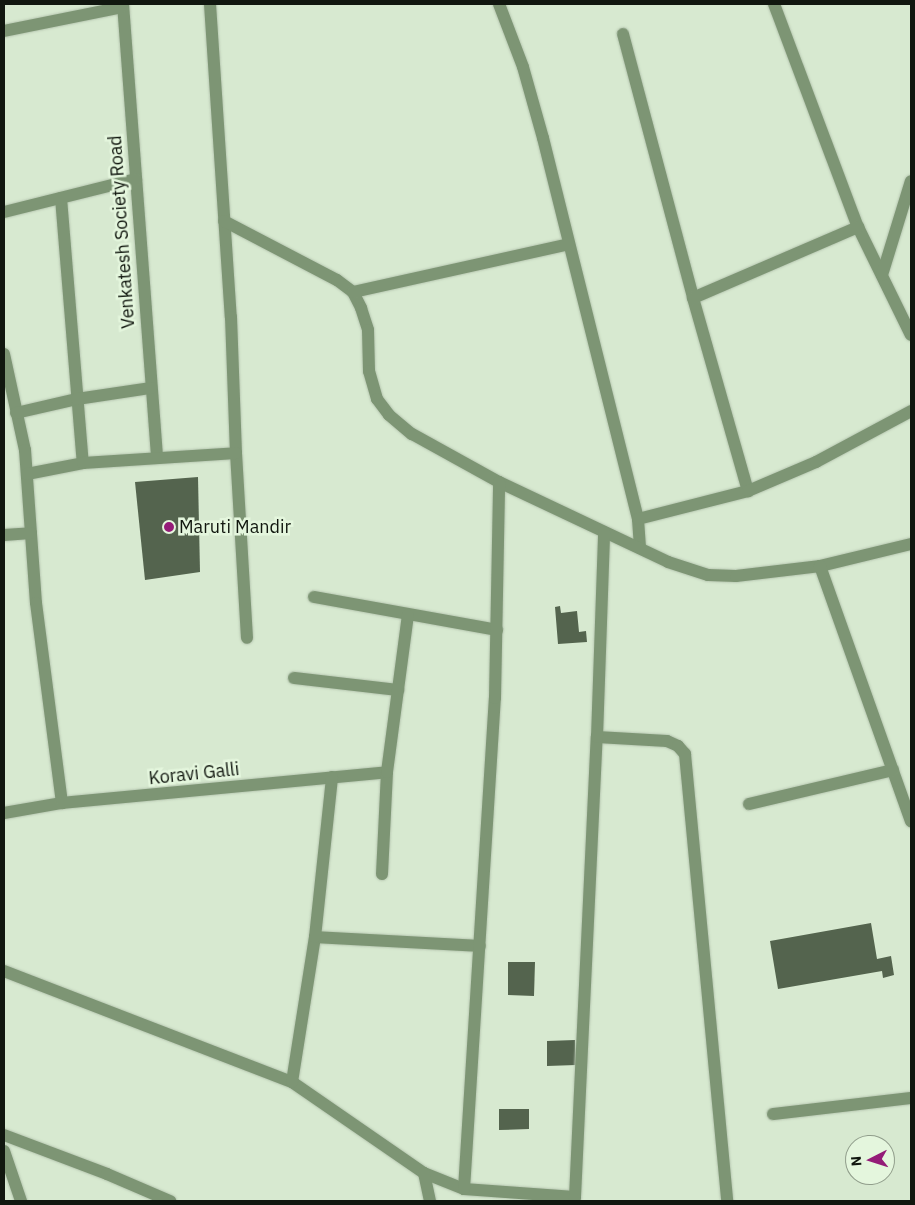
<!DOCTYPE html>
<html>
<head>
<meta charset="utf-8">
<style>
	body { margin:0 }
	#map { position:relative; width:915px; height:1205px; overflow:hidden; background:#d7e9d0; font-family:"IBM Plex Sans",sans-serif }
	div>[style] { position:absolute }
	.building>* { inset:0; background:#54644e }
	.roads { filter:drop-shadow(0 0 1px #b7c7b1) drop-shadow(0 0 1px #b7c7b1) }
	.street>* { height:12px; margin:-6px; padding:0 6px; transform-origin:6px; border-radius:6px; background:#7d9574 }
	.dots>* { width:14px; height:14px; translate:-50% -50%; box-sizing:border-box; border:2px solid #e4f6dd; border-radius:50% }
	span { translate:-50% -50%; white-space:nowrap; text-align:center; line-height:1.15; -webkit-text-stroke:5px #e4f6dd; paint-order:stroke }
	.street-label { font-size:18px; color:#11170f }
	.poi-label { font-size:18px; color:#11170f }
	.left { translate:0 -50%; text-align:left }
	.frame { position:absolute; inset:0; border:5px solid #11170f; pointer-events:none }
	.north { position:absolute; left:845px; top:1135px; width:50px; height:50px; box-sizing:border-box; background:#e4f6dd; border:1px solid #909d8b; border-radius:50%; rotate:265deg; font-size:14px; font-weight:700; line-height:20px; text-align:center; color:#11170f }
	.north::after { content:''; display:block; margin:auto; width:18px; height:22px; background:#941c78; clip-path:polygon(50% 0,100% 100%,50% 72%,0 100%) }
</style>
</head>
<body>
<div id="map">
	<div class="building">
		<div style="clip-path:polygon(198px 477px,200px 572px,145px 580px,135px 482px)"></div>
		<div style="clip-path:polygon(560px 606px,561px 613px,577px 611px,579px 632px,586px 631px,587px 642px,558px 644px,555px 607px)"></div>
		<div style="clip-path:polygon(871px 923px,877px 959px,891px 956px,894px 975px,883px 978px,882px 971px,778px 989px,770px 941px)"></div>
		<div style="clip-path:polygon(508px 962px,535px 962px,534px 996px,508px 995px)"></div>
		<div style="clip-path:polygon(575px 1040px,576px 1065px,547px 1066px,547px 1041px)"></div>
		<div style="clip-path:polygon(499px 1109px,529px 1109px,529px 1129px,499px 1130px)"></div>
	</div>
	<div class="roads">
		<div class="street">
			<div style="left:123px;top:4px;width:455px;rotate:85.7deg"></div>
			<div style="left:210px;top:4px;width:314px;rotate:86.2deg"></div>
			<div style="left:231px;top:317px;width:136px;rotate:87.9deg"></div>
			<div style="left:236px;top:453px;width:185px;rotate:86.6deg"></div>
			<div style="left:499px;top:4px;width:67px;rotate:69.1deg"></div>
			<div style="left:523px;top:67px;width:74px;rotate:74.3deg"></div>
			<div style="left:543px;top:138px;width:393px;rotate:76deg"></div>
			<div style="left:638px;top:519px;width:29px;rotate:86deg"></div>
			<div style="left:774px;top:4px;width:238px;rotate:69.4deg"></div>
			<div style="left:858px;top:227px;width:120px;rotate:63.9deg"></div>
			<div style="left:4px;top:31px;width:121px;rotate:-11.4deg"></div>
			<div style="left:623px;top:34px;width:273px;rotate:75.1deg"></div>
			<div style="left:693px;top:298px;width:201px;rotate:74.1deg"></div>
			<div style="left:61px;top:198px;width:266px;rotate:85.3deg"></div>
			<div style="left:4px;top:212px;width:136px;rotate:-14deg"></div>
			<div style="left:224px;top:221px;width:127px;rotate:27.6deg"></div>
			<div style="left:337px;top:280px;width:20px;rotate:37deg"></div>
			<div style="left:353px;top:292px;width:18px;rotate:63deg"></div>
			<div style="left:361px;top:308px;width:23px;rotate:72deg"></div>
			<div style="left:368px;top:330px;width:41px;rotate:88.6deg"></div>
			<div style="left:369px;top:371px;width:29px;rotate:74deg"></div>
			<div style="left:377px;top:399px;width:20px;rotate:53deg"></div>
			<div style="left:389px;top:415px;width:30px;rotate:40deg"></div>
			<div style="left:412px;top:434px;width:99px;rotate:28.9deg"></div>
			<div style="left:499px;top:482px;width:187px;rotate:25.3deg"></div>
			<div style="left:668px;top:562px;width:42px;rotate:18deg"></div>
			<div style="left:708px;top:575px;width:28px;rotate:2deg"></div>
			<div style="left:736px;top:576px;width:85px;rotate:-6.8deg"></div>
			<div style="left:882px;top:275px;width:98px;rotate:-72.9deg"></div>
			<div style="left:353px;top:292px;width:221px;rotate:-12.5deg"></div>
			<div style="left:693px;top:298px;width:180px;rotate:-23.3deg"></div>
			<div style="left:4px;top:354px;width:98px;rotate:77.7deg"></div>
			<div style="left:25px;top:450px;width:153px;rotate:85.9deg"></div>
			<div style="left:36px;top:603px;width:202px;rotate:82.6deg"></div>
			<div style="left:16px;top:413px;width:63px;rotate:-12.9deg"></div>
			<div style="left:77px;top:399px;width:75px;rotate:-8.5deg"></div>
			<div style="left:27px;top:474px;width:57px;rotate:-11.1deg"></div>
			<div style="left:83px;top:463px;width:153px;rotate:-3.7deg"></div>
			<div style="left:638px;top:519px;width:114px;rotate:-14.3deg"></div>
			<div style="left:748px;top:491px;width:74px;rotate:-23.1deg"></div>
			<div style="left:816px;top:462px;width:108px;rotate:-28.2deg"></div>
			<div style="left:4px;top:535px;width:27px;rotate:-4deg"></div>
			<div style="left:911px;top:544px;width:94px;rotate:166.4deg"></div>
			<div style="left:820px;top:566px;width:271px;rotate:70.4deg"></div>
			<div style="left:314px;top:597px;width:186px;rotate:10.2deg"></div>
			<div style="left:294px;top:678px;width:105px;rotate:6.6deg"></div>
			<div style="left:597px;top:737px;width:70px;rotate:3.3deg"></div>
			<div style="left:667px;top:741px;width:12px;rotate:24deg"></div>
			<div style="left:678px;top:746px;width:11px;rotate:49deg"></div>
			<div style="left:685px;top:754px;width:449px;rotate:84.6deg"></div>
			<div style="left:749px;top:804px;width:148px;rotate:-13.3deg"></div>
			<div style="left:4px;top:813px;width:59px;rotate:-9.8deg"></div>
			<div style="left:62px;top:803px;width:326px;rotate:-5.4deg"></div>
			<div style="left:382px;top:874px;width:102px;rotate:-87.2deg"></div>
			<div style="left:387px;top:772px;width:158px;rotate:-82.4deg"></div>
			<div style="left:315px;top:937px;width:165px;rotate:3.1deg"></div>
			<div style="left:4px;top:971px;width:309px;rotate:21.1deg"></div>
			<div style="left:292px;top:1082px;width:160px;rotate:34.6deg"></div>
			<div style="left:424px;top:1173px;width:43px;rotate:21.8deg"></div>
			<div style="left:464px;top:1189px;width:111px;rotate:4.1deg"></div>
			<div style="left:575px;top:1197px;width:4px;rotate:104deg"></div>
			<div style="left:292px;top:1082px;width:147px;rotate:-81deg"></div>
			<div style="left:315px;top:937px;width:161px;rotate:-83.9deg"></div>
			<div style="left:773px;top:1114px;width:139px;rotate:-6.6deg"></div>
			<div style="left:4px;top:1135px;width:110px;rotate:20.7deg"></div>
			<div style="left:107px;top:1174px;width:69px;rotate:23.2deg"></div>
			<div style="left:4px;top:1151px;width:53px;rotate:71.2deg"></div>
			<div style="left:424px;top:1173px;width:29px;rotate:78deg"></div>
			<div style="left:464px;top:1189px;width:492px;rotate:-86.4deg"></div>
			<div style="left:495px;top:698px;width:216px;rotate:-88.9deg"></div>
			<div style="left:575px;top:1197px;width:461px;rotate:-87.3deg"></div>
			<div style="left:597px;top:737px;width:205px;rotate:-88deg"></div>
		</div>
	</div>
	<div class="dots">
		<div style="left:169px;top:527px;background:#941c78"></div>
	</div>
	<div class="street-label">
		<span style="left:122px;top:232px;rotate:-94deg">Venkatesh Society Road</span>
		<span style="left:194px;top:774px;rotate:-6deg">Koravi Galli</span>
	</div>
	<div class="poi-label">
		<span class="left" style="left:179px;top:527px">Maruti Mandir</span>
	</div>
	<div class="frame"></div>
	<div class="north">N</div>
</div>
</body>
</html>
